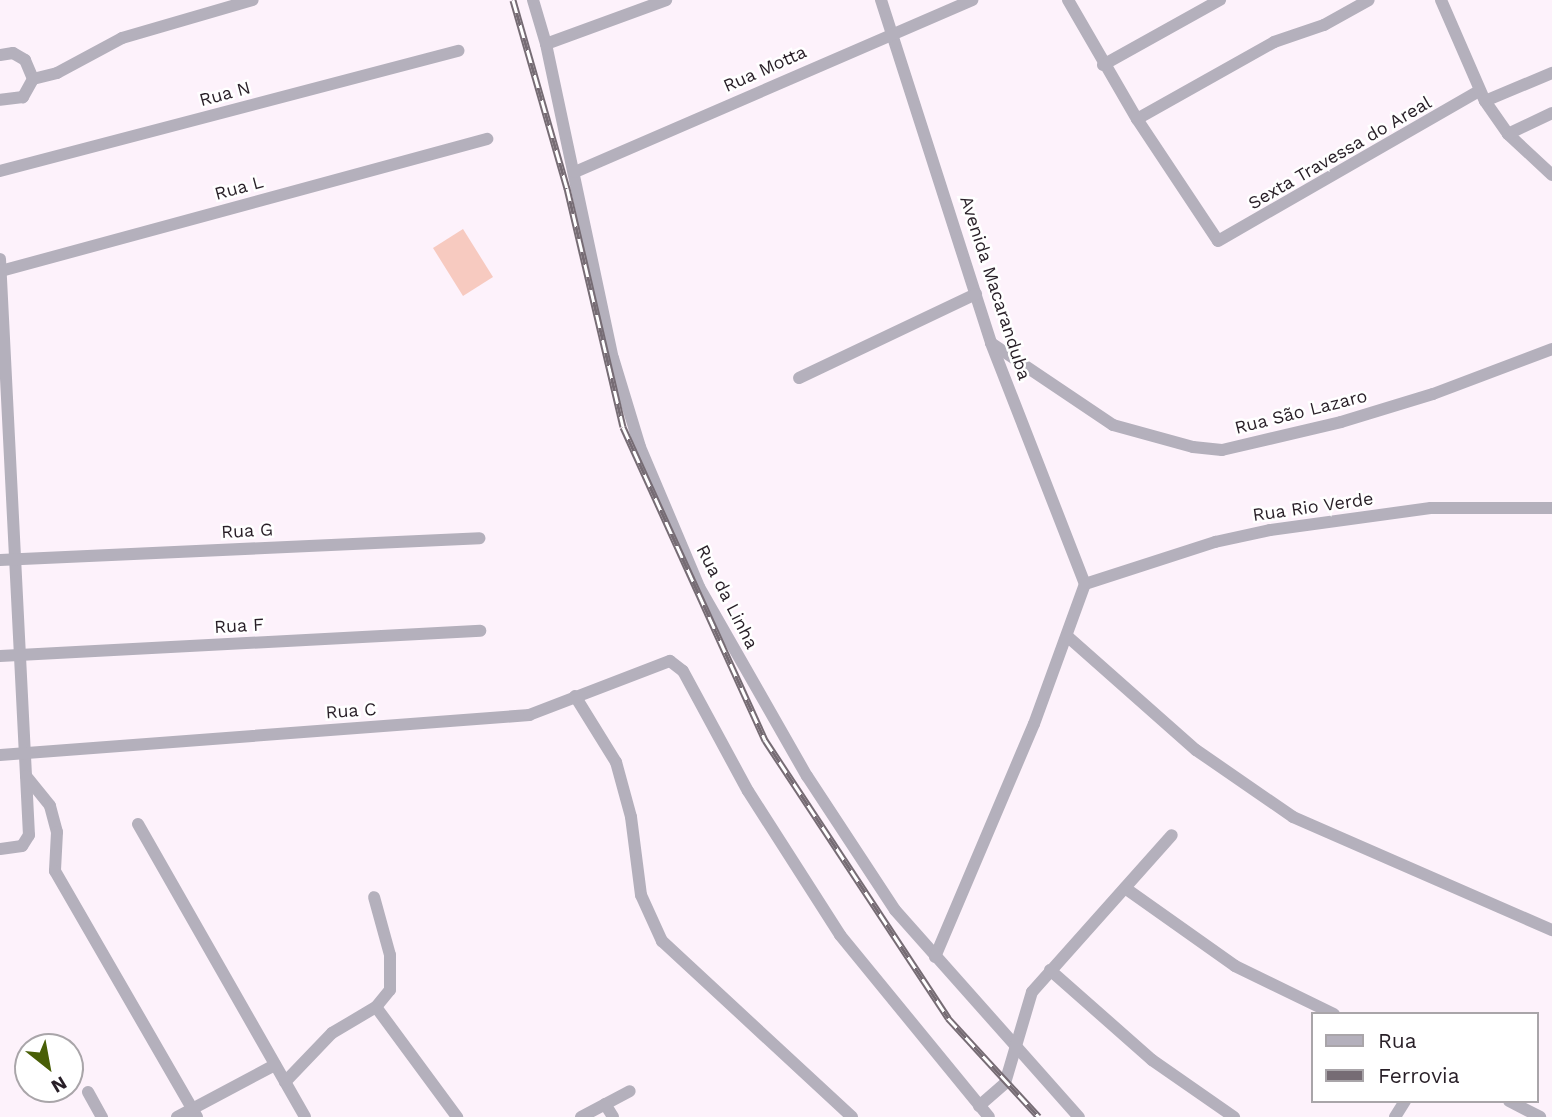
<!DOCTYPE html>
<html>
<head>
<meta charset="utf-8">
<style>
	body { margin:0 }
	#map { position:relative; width:1552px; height:1117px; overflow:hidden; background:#fdf2fb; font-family:"Work Sans",sans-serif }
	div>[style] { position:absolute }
	.green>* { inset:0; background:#f7cac0 }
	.street>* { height:12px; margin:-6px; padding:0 6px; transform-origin:6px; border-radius:6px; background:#b4b0bc }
	.rail>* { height:7px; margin-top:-3.5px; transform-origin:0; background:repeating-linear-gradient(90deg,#fff 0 13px,#766c74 0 26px); box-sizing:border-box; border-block:2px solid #766c74 }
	span { translate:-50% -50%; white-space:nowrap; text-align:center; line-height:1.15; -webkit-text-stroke:5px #fff; paint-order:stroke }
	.street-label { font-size:18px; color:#281f27 }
	.legend { position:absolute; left:1311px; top:1012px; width:228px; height:91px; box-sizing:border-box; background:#fff; border:2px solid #a9a5a9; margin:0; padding:9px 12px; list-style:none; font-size:21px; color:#281f27 }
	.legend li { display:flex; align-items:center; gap:14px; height:35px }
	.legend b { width:35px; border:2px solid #a9a5a9 }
	.north { position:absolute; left:14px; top:1033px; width:70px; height:70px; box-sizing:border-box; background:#fff; border:2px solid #a9a5a9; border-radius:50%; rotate:149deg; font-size:19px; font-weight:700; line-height:28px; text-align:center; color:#281f27 }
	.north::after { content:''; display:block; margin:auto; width:24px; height:32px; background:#495f07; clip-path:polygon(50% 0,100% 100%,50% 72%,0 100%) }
</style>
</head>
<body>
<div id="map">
	<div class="green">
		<div style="clip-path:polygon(463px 229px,493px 277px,463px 296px,433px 248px)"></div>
	</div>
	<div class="street">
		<div style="left:533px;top:0;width:46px;rotate:73.5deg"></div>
		<div style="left:546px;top:44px;width:321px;rotate:78deg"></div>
		<div style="left:613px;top:358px;width:93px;rotate:73.1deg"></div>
		<div style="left:640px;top:447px;width:152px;rotate:67.1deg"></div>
		<div style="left:699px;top:587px;width:218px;rotate:60.3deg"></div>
		<div style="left:807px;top:776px;width:160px;rotate:56.7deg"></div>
		<div style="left:895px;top:910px;width:277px;rotate:48.4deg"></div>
		<div style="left:881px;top:0;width:360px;rotate:72.2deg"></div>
		<div style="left:991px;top:343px;width:259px;rotate:68.7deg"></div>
		<div style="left:1068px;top:0;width:138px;rotate:59.9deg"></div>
		<div style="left:1137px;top:119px;width:146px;rotate:56.4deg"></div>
		<div style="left:1218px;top:241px;width:301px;rotate:-29.9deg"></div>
		<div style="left:1441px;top:0;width:110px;rotate:66.5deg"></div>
		<div style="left:1485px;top:101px;width:40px;rotate:55.1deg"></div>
		<div style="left:1508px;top:134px;width:60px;rotate:43deg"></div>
		<div style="left:546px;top:44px;width:128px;rotate:-20.1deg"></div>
		<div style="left:0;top:55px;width:13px;rotate:-9deg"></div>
		<div style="left:13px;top:53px;width:14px;rotate:30deg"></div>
		<div style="left:25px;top:60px;width:21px;rotate:67deg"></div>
		<div style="left:33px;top:79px;width:21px;rotate:119deg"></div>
		<div style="left:23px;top:97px;width:23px;rotate:173deg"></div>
		<div style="left:1103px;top:65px;width:134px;rotate:-29.1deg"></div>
		<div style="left:33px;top:79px;width:25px;rotate:-14deg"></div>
		<div style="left:57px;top:73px;width:74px;rotate:-28.3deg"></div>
		<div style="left:122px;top:38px;width:136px;rotate:-16.2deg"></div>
		<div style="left:1485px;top:101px;width:73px;rotate:-22.7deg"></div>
		<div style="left:1137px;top:119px;width:157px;rotate:-29.3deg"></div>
		<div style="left:1274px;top:42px;width:53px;rotate:-18.8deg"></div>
		<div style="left:1324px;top:25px;width:51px;rotate:-29.1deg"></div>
		<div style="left:1508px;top:134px;width:49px;rotate:-25.5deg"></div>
		<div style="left:0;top:171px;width:474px;rotate:-14.7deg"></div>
		<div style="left:575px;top:172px;width:433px;rotate:-23.4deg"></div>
		<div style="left:0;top:259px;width:577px;rotate:87.12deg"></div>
		<div style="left:29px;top:835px;width:13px;rotate:122deg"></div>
		<div style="left:22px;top:846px;width:22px;rotate:172deg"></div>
		<div style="left:1px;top:271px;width:504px;rotate:-15.2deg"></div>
		<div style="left:991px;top:343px;width:147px;rotate:33.9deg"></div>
		<div style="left:1113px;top:425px;width:83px;rotate:15.4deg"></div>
		<div style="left:1193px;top:447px;width:29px;rotate:6deg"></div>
		<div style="left:1222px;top:450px;width:122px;rotate:-13.2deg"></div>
		<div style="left:1341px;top:422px;width:96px;rotate:-16.9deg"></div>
		<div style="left:1433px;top:394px;width:127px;rotate:-20.7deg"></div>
		<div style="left:799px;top:378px;width:196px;rotate:-25.4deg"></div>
		<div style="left:0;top:560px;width:480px;rotate:-2.6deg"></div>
		<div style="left:1085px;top:584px;width:137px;rotate:-17.9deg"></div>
		<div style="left:1215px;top:542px;width:56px;rotate:-12.3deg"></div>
		<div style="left:1270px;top:530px;width:162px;rotate:-7.8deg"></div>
		<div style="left:1431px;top:508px;width:121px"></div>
		<div style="left:1067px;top:636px;width:172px;rotate:41.5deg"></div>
		<div style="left:1196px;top:750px;width:118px;rotate:34.6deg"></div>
		<div style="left:1293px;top:817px;width:283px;rotate:23.6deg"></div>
		<div style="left:0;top:656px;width:481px;rotate:-3deg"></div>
		<div style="left:575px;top:696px;width:78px;rotate:58.2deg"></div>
		<div style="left:616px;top:762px;width:57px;rotate:74.7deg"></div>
		<div style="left:631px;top:817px;width:79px;rotate:82.7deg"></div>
		<div style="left:641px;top:895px;width:51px;rotate:65.5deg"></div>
		<div style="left:662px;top:941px;width:259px;rotate:42.8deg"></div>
		<div style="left:0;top:755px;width:531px;rotate:-4.32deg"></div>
		<div style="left:529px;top:715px;width:151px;rotate:-21deg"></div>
		<div style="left:670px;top:661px;width:16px;rotate:38deg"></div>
		<div style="left:683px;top:671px;width:136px;rotate:61.6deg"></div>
		<div style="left:748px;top:791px;width:171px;rotate:57.4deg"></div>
		<div style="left:840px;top:935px;width:235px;rotate:50.7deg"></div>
		<div style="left:26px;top:776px;width:38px;rotate:51deg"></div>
		<div style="left:50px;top:806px;width:27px;rotate:75deg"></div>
		<div style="left:57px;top:832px;width:39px;rotate:93deg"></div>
		<div style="left:55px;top:871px;width:284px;rotate:60deg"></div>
		<div style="left:138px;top:824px;width:337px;rotate:60.3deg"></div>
		<div style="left:1125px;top:888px;width:135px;rotate:35.3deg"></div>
		<div style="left:1235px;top:966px;width:110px;rotate:25.9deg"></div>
		<div style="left:935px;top:957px;width:253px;rotate:-67deg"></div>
		<div style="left:1034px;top:724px;width:149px;rotate:-70deg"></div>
		<div style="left:1050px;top:970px;width:136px;rotate:41.4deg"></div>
		<div style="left:1152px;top:1060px;width:100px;rotate:34.8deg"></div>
		<div style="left:376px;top:1007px;width:137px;rotate:53.6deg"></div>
		<div style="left:285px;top:1082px;width:68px;rotate:-46.2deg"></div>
		<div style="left:332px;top:1033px;width:51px;rotate:-30.6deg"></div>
		<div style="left:376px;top:1007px;width:22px;rotate:-51deg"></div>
		<div style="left:390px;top:990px;width:35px;rotate:-90deg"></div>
		<div style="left:390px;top:955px;width:60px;rotate:-105.4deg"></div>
		<div style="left:88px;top:1092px;width:29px;rotate:61deg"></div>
		<div style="left:1509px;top:1101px;width:35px;rotate:27deg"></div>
		<div style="left:605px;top:1104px;width:15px;rotate:58deg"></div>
		<div style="left:979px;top:1106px;width:35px;rotate:-41deg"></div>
		<div style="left:1005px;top:1083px;width:95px;rotate:-73.5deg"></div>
		<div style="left:1032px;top:992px;width:210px;rotate:-48.3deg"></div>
		<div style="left:177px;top:1117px;width:111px;rotate:-28deg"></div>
		<div style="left:581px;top:1117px;width:55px;rotate:-28deg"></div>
		<div style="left:1395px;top:1117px;width:19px;rotate:-58deg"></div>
	</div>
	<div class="rail">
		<div style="left:513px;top:0;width:196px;rotate:74deg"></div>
		<div style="left:567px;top:188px;width:245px;rotate:76.8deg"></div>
		<div style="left:623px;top:427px;width:344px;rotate:65.6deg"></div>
		<div style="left:765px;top:740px;width:333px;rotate:56.6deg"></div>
		<div style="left:948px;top:1018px;width:134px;rotate:47.4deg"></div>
	</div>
	<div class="street-label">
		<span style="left:765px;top:69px;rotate:-24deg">Rua Motta</span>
		<span style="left:225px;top:94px;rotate:-15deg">Rua N</span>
		<span style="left:1340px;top:153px;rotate:-30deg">Sexta Travessa do Areal</span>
		<span style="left:239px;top:188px;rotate:-15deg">Rua L</span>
		<span style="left:995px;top:288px;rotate:72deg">Avenida Macaranduba</span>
		<span style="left:1301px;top:412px;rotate:-14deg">Rua São Lazaro</span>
		<span style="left:1313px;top:507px;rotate:-8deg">Rua Rio Verde</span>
		<span style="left:247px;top:531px;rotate:-3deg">Rua G</span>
		<span style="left:727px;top:597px;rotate:63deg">Rua da Linha</span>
		<span style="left:239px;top:626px;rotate:-3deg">Rua F</span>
		<span style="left:351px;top:711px;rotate:-4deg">Rua C</span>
	</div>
	<ul class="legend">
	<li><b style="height:9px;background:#b4b0bc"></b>Rua</li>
	<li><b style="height:9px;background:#766c74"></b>Ferrovia</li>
	</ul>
	<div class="north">N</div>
</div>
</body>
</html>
